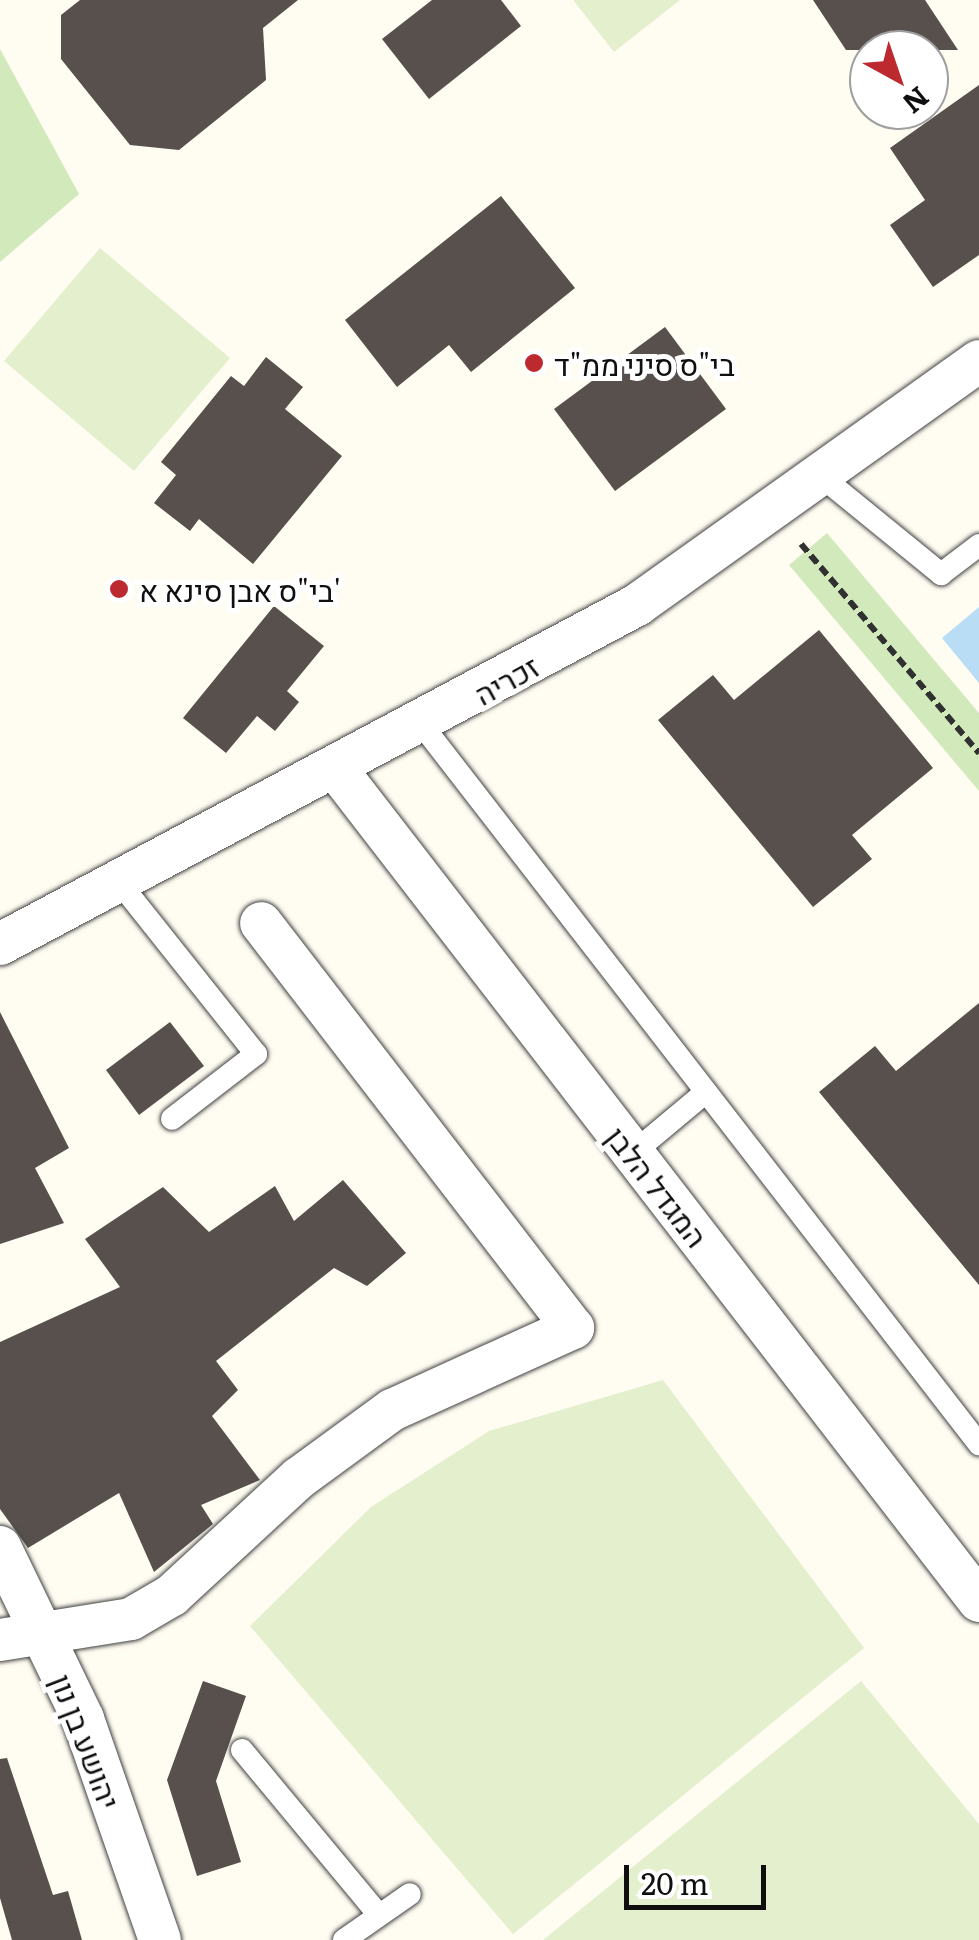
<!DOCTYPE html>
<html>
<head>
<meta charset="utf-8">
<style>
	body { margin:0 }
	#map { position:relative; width:979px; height:1940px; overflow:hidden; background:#fffcf2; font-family:Literata,Heebo,serif }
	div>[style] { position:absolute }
	.green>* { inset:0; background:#d2e9bc }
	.pitch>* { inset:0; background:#e4f0cd }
	.water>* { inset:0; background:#b8ddf4 }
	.building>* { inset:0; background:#57504c }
	.path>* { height:6px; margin-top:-3px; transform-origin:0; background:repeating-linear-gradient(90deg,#313131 0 10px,transparent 0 15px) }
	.roads { filter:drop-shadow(0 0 2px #424242) drop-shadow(0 0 2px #424242) }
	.service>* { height:22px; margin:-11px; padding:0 11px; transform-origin:11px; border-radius:11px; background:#fff }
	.minor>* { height:42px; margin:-21px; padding:0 21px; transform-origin:21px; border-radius:21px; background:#fff }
	.dots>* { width:28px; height:28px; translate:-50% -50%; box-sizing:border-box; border:5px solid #fff; border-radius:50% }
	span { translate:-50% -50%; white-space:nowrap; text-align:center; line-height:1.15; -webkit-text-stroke:10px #fff; paint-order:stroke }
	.poi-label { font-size:30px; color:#0f0f0f }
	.left { translate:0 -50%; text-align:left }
	.street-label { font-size:30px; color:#0f0f0f }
	.north { position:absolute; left:849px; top:30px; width:100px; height:100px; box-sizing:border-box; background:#fff; border:2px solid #9f9f9f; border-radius:50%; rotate:140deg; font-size:28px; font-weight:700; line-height:40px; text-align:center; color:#0f0f0f }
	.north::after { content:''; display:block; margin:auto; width:35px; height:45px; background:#bc2a30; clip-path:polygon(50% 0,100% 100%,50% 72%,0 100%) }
	.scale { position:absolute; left:624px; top:1865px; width:142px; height:45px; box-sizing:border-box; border:5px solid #0f0f0f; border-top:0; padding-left:12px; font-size:30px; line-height:35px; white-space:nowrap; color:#0f0f0f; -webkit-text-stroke:8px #fff; paint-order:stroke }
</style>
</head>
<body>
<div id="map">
	<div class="green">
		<div style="clip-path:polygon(0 49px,79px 194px,0 262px)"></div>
		<div style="clip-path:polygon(827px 533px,979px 713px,979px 791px,789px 565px)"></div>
	</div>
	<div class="pitch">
		<div style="clip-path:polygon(573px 0,680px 0,614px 52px)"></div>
		<div style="clip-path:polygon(100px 248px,230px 358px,134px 471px,4px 361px)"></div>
		<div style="clip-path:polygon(663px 1380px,864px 1648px,513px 1934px,250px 1626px,371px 1507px,489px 1431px)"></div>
		<div style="clip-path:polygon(861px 1681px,979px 1824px,979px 1940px,543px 1940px)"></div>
	</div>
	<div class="water">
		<div style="clip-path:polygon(979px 607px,979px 683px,942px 638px)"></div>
	</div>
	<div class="building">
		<div style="clip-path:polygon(80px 0,298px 0,263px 28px,266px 80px,179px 150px,130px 145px,61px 59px,61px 15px)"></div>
		<div style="clip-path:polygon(432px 0,501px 0,521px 26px,429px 99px,382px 39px)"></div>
		<div style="clip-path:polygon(813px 0,925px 0,958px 50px,846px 50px)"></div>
		<div style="clip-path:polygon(979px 85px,979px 255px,933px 287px,890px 225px,925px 200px,890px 148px)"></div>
		<div style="clip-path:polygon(501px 196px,575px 288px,471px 372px,449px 345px,397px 387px,345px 320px)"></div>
		<div style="clip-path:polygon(665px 327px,726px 409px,615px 491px,554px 409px)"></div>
		<div style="clip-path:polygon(266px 357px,303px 387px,285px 409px,342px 456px,253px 564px,199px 519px,190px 531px,154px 503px,176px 475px,161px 462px,231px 376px,244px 386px)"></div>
		<div style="clip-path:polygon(274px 606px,324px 646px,287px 691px,299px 702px,275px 731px,257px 716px,226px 753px,183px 718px)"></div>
		<div style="clip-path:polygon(819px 630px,933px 768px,852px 835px,872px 859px,813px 907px,658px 720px,713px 675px,734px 700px)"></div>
		<div style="clip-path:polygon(979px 1003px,979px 1285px,819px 1092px,875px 1046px,896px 1071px)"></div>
		<div style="clip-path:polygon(0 1012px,69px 1148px,35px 1168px,64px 1223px,0 1244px)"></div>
		<div style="clip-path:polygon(170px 1022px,204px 1066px,139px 1115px,106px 1070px)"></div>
		<div style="clip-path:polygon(343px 1180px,406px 1253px,367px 1286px,334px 1268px,216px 1361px,238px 1390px,212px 1416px,260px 1480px,201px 1505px,213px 1524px,154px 1572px,119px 1493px,28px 1548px,0 1509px,0 1342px,120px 1287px,85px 1239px,163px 1187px,209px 1232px,275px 1186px,294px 1221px)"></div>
		<div style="clip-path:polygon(203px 1681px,246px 1696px,216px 1781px,241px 1862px,197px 1876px,167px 1780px)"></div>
		<div style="clip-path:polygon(7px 1758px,53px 1895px,68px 1891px,82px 1940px,12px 1940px,0 1898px,0 1759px)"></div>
	</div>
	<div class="path">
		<div style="left:801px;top:544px;width:275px;rotate:49.6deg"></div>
	</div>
	<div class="roads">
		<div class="service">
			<div style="left:822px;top:477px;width:154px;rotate:39.2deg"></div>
			<div style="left:941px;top:574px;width:48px;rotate:-37.3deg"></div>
			<div style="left:422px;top:725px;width:910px;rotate:52.24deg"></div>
			<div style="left:119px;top:882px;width:220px;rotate:51.5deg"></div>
			<div style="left:256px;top:1054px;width:106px;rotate:142.3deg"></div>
			<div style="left:633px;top:1153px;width:95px;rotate:-39.9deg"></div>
			<div style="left:242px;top:1750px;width:214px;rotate:50.3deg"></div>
			<div style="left:344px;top:1940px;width:80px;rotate:-34.9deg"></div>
		</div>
		<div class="minor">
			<div style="left:337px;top:770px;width:1050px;rotate:52.31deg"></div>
			<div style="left:0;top:944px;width:722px;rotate:-28.02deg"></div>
			<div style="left:637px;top:605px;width:420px;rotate:-35.5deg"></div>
			<div style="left:0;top:1547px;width:191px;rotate:64.2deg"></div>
			<div style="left:83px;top:1719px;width:234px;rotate:70.8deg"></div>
			<div style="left:0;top:1640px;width:133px;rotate:-9.1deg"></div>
			<div style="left:131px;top:1619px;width:48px;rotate:-30.3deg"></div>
			<div style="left:172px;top:1595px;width:173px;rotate:-42.7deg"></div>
			<div style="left:299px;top:1478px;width:115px;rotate:-36.2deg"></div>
			<div style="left:392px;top:1410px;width:199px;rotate:-24.4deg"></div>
			<div style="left:573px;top:1328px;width:511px;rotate:-127.61deg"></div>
		</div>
	</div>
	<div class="dots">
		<div style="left:534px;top:363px;background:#bc2a30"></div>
		<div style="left:119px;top:589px;background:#bc2a30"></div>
	</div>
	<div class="poi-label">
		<span class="left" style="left:554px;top:363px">בי"ס סיני ממ"ד</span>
		<span class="left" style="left:139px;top:589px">בי"ס אבן סינא א'</span>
	</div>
	<div class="street-label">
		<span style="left:506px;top:679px;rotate:-29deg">זכריה</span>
		<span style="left:658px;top:1186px;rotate:52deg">המגדל הלבן</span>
		<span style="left:87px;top:1741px;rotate:69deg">יהושע בן נון</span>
	</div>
	<div class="north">N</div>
	<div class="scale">20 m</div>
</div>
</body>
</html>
